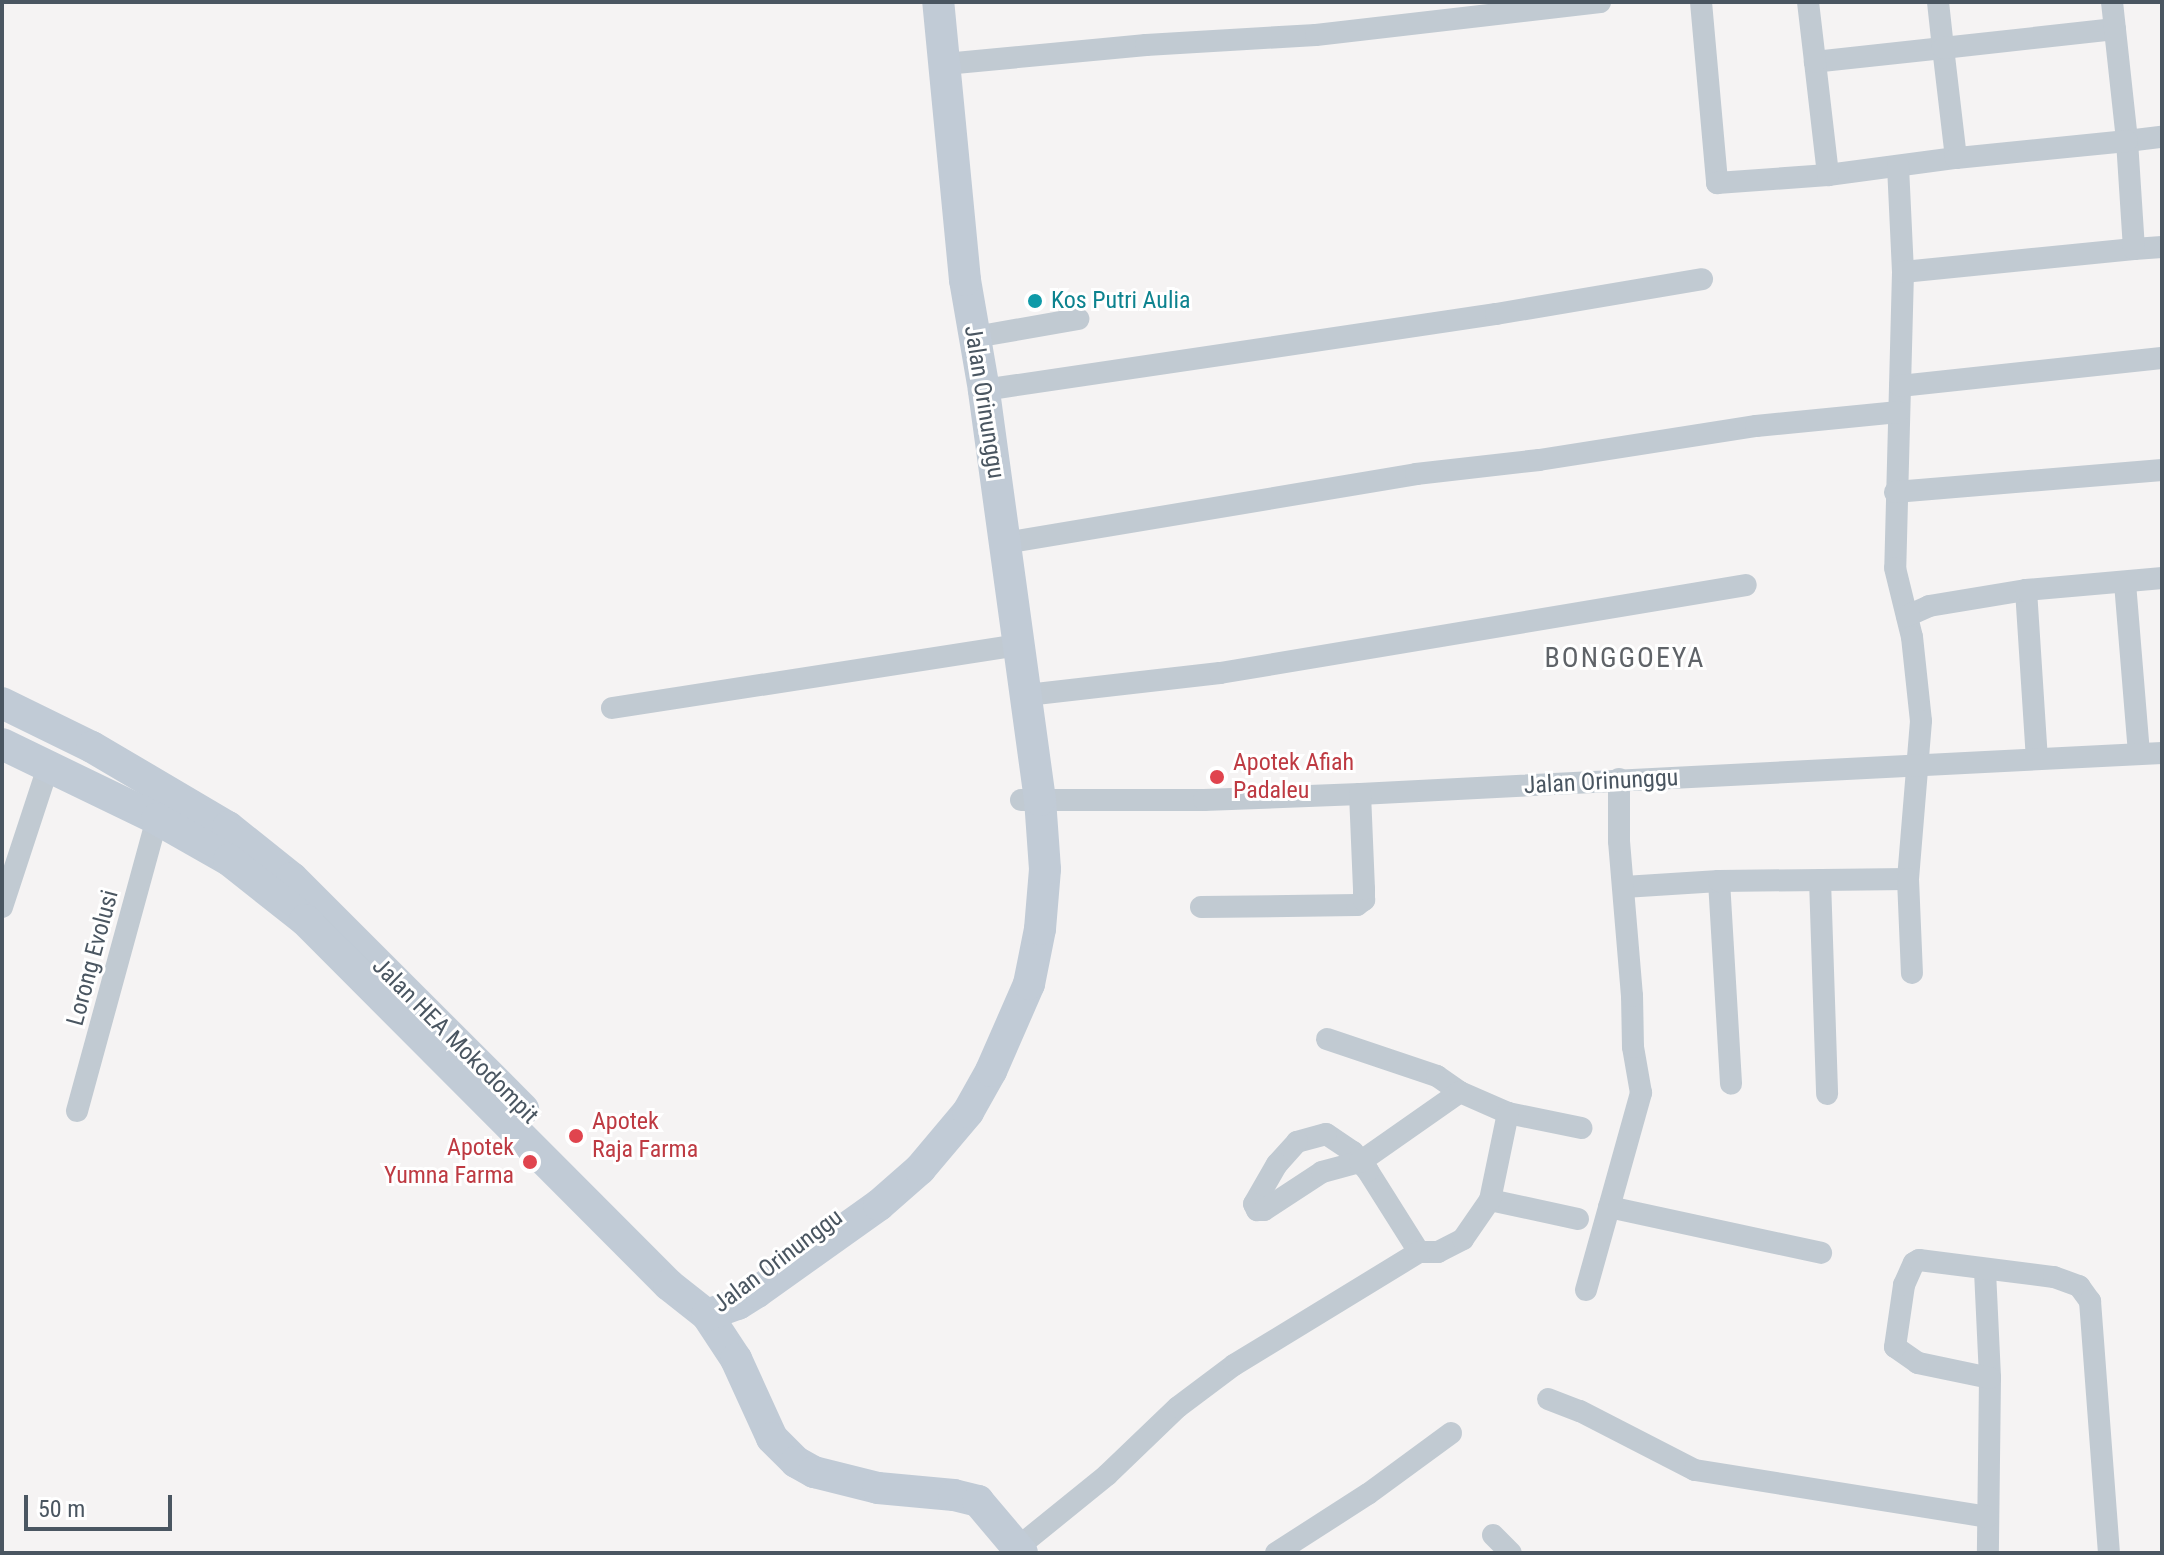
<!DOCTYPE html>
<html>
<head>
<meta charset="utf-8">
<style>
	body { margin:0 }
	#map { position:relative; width:2164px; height:1555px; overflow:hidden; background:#f5f3f3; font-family:"Roboto Condensed",sans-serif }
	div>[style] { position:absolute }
	.street>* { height:22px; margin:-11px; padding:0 11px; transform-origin:11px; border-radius:11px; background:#c1cad2 }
	.secondary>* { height:32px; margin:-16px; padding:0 16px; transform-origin:16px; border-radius:16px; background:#c1cbd6 }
	.dots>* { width:22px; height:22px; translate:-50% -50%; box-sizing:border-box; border:4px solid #fff; border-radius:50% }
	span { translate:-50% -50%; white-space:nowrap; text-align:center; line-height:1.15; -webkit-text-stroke:6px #fff; paint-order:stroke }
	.culture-label { font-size:24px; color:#0d838f }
	.left { translate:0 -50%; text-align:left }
	.street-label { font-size:24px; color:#4a5661 }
	.health-label { font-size:24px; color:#be3a42 }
	.right { translate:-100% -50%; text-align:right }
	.quarter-label { font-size:28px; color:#5f6368; letter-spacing:2px }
	.frame { position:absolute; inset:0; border:4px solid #4a5661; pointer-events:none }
	.scale { position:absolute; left:24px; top:1495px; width:148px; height:36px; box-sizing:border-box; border:4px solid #4a5661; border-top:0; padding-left:10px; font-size:24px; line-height:28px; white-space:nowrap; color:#4a5661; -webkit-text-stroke:6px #fff; paint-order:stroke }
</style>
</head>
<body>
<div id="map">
	<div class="street">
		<div style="left:1701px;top:2px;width:182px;rotate:84.9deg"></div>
		<div style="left:1717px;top:183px;width:111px;rotate:-4.1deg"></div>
		<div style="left:1828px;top:175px;width:129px;rotate:-7.6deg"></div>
		<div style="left:1956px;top:158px;width:111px;rotate:-96.7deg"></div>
		<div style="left:1943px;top:48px;width:129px;rotate:173.8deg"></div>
		<div style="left:1815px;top:62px;width:114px;rotate:83.4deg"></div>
		<div style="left:1808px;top:2px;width:60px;rotate:83.3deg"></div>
		<div style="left:1938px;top:2px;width:46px;rotate:83.8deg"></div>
		<div style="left:1943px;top:48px;width:173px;rotate:-6.3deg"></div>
		<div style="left:2112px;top:2px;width:140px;rotate:83.8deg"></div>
		<div style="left:2127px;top:141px;width:35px;rotate:-7deg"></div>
		<div style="left:945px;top:64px;width:202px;rotate:-5.4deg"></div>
		<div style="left:1146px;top:45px;width:170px;rotate:-3.4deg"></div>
		<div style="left:1316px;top:35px;width:286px;rotate:-6.6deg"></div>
		<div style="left:1898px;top:166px;width:106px;rotate:87.3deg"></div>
		<div style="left:1903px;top:272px;width:296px;rotate:91.5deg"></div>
		<div style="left:1895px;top:568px;width:71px;rotate:76.2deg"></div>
		<div style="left:1912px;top:637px;width:84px;rotate:83.9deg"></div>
		<div style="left:1921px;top:721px;width:159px;rotate:94.7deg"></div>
		<div style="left:2134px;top:249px;width:28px;rotate:-4deg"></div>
		<div style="left:1903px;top:272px;width:232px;rotate:-5.7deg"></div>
		<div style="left:2134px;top:249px;width:108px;rotate:-93.7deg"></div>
		<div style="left:2127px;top:141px;width:172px;rotate:174.3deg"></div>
		<div style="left:975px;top:337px;width:105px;rotate:-9.9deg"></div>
		<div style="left:1900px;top:386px;width:263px;rotate:-6.1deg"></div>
		<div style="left:984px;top:390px;width:518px;rotate:-8.44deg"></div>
		<div style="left:1496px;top:314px;width:209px;rotate:-9.6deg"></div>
		<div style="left:1895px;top:492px;width:268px;rotate:-4.7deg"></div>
		<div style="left:1005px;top:543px;width:417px;rotate:-9.5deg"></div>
		<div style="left:1416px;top:474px;width:124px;rotate:-6.5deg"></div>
		<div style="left:1539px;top:460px;width:220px;rotate:-8.9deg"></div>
		<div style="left:1756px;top:426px;width:143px;rotate:-5.6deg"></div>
		<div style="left:2125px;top:583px;width:171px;rotate:85.3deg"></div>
		<div style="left:2026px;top:590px;width:169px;rotate:86.3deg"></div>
		<div style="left:1907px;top:616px;width:24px;rotate:-24deg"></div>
		<div style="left:1929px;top:606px;width:98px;rotate:-9.4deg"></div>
		<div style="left:2026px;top:590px;width:137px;rotate:-5deg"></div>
		<div style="left:1027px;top:695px;width:194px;rotate:-6.5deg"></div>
		<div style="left:1220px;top:673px;width:533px;rotate:-9.5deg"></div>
		<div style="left:612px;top:708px;width:412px;rotate:-8.8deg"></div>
		<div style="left:1021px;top:800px;width:183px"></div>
		<div style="left:1204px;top:800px;width:156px;rotate:-2.2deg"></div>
		<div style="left:1360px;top:794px;width:803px;rotate:-2.93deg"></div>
		<div style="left:1820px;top:880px;width:214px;rotate:88.1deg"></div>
		<div style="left:1719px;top:881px;width:203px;rotate:86.6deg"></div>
		<div style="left:1624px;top:887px;width:95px;rotate:-3.6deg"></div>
		<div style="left:1719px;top:881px;width:189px;rotate:-0.6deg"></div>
		<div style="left:1908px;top:879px;width:94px;rotate:87.6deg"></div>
		<div style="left:2px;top:907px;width:147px;rotate:-71.8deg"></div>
		<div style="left:1201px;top:907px;width:156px;rotate:-0.7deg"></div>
		<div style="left:1357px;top:905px;width:9px;rotate:-36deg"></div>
		<div style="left:1364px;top:900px;width:11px;rotate:-90deg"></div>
		<div style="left:1364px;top:889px;width:95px;rotate:-92.4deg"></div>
		<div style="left:1327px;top:1039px;width:116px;rotate:18.6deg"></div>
		<div style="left:1437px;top:1076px;width:28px;rotate:35deg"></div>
		<div style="left:77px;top:1111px;width:303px;rotate:-74.7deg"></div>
		<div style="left:1490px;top:1200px;width:90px;rotate:12.2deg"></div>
		<div style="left:1609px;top:1207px;width:217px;rotate:12.2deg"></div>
		<div style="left:1419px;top:1252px;width:96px;rotate:-122.2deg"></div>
		<div style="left:1368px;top:1171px;width:12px;rotate:-132deg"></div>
		<div style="left:1360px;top:1162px;width:12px;rotate:-125deg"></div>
		<div style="left:1353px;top:1152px;width:32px;rotate:-146deg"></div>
		<div style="left:1326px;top:1134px;width:30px;rotate:165deg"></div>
		<div style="left:1297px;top:1142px;width:30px;rotate:132deg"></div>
		<div style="left:1277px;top:1164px;width:46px;rotate:119.9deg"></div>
		<div style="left:1254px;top:1204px;width:7px;rotate:63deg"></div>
		<div style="left:1257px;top:1210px;width:7px"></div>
		<div style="left:1264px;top:1210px;width:69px;rotate:-33.2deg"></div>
		<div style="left:1322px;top:1172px;width:39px;rotate:-15deg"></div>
		<div style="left:1360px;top:1162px;width:122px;rotate:-35deg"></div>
		<div style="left:1460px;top:1092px;width:52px;rotate:23.6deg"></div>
		<div style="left:1508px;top:1113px;width:75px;rotate:11.6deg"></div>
		<div style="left:1985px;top:1271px;width:107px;rotate:87.3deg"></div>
		<div style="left:1990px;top:1378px;width:175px;rotate:90.7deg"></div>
		<div style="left:1586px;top:1290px;width:205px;rotate:-74.4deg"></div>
		<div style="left:1641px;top:1093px;width:47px;rotate:-99.9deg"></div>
		<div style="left:1633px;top:1047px;width:51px;rotate:-91.1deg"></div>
		<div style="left:1632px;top:996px;width:156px;rotate:-94.8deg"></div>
		<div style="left:1619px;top:841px;width:62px;rotate:-90deg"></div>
		<div style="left:1990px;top:1378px;width:74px;rotate:-168.2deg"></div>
		<div style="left:1918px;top:1363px;width:28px;rotate:-145deg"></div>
		<div style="left:1895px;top:1347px;width:63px;rotate:-81.7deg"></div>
		<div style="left:1904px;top:1285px;width:24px;rotate:-66deg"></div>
		<div style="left:1914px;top:1263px;width:6px;rotate:-31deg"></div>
		<div style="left:1919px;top:1260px;width:136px;rotate:7.2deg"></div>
		<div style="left:2054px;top:1277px;width:27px;rotate:20deg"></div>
		<div style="left:2079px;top:1286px;width:19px;rotate:54deg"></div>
		<div style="left:2090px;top:1301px;width:253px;rotate:85.7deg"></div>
		<div style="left:1548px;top:1399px;width:34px;rotate:21deg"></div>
		<div style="left:1580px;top:1411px;width:129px;rotate:27.2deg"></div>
		<div style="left:1695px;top:1470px;width:296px;rotate:9.1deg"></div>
		<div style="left:1493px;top:1535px;width:25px;rotate:45deg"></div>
		<div style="left:1017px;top:1548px;width:116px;rotate:-39deg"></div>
		<div style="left:1107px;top:1475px;width:98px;rotate:-43.8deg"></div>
		<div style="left:1178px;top:1407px;width:70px;rotate:-36.9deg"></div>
		<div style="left:1234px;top:1365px;width:217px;rotate:-31.4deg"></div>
		<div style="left:1419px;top:1252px;width:19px"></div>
		<div style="left:1438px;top:1252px;width:28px;rotate:-27deg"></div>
		<div style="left:1463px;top:1239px;width:47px;rotate:-55.3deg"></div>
		<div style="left:1490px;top:1200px;width:89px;rotate:-78.3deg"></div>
		<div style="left:1276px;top:1553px;width:109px;rotate:-32.7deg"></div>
		<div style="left:1368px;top:1494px;width:103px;rotate:-36.3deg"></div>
	</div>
	<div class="secondary">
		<div style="left:2px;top:703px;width:100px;rotate:26.1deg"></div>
		<div style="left:92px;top:747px;width:158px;rotate:30.5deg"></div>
		<div style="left:228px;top:827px;width:82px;rotate:38.6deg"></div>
		<div style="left:292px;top:878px;width:327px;rotate:45deg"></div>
		<div style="left:2px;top:744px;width:172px;rotate:25.8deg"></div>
		<div style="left:157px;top:819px;width:83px;rotate:29.7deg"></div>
		<div style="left:229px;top:860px;width:97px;rotate:38.3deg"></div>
		<div style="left:305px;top:920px;width:515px;rotate:45.08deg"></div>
		<div style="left:669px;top:1285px;width:48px;rotate:38.3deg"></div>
		<div style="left:707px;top:1315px;width:53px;rotate:56.6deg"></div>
		<div style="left:736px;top:1359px;width:87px;rotate:65.5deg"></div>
		<div style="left:772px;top:1438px;width:34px;rotate:45deg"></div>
		<div style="left:796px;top:1462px;width:21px;rotate:29deg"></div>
		<div style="left:814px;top:1472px;width:66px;rotate:14deg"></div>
		<div style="left:878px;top:1488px;width:76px;rotate:5.3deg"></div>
		<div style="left:954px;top:1495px;width:25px;rotate:14deg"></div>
		<div style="left:978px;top:1501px;width:68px;rotate:49.8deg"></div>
		<div style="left:707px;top:1315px;width:33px;rotate:-20deg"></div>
		<div style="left:738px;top:1304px;width:22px;rotate:-32deg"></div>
		<div style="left:757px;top:1292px;width:150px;rotate:-35.5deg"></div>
		<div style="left:879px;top:1205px;width:55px;rotate:-41.3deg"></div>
		<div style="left:920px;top:1169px;width:75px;rotate:-49.9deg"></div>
		<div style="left:968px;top:1112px;width:47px;rotate:-60.7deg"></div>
		<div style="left:991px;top:1071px;width:95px;rotate:-66.4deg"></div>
		<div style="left:1029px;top:984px;width:56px;rotate:-78.7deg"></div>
		<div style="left:1040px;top:929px;width:60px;rotate:-85.2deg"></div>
		<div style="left:1045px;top:869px;width:69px;rotate:-94.1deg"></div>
		<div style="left:1040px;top:800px;width:414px;rotate:-97.8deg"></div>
		<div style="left:984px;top:390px;width:112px;rotate:-99.8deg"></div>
		<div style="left:965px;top:280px;width:279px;rotate:-95.5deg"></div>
	</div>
	<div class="dots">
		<div style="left:1035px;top:301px;background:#0f9aa8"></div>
		<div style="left:1217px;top:777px;background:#e0444e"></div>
		<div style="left:576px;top:1136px;background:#e0444e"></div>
		<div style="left:530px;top:1162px;background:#e0444e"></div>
	</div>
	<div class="culture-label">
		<span class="left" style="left:1051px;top:301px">Kos Putri Aulia</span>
	</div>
	<div class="street-label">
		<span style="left:984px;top:402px;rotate:81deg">Jalan Orinunggu</span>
		<span style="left:1601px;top:782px;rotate:-3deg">Jalan Orinunggu</span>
		<span style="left:93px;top:958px;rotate:-75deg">Lorong Evolusi</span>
		<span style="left:455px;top:1041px;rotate:45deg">Jalan HEA Mokodompit</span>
		<span style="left:778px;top:1261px;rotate:-37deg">Jalan Orinunggu</span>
	</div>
	<div class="health-label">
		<span class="left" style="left:1233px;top:777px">Apotek Afiah<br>Padaleu</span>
		<span class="left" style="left:592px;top:1136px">Apotek<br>Raja Farma</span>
		<span class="right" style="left:514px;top:1162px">Apotek<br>Yumna Farma</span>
	</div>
	<div class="quarter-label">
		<span style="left:1625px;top:658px">BONGGOEYA</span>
	</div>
	<div class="frame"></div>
	<div class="scale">50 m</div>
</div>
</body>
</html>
